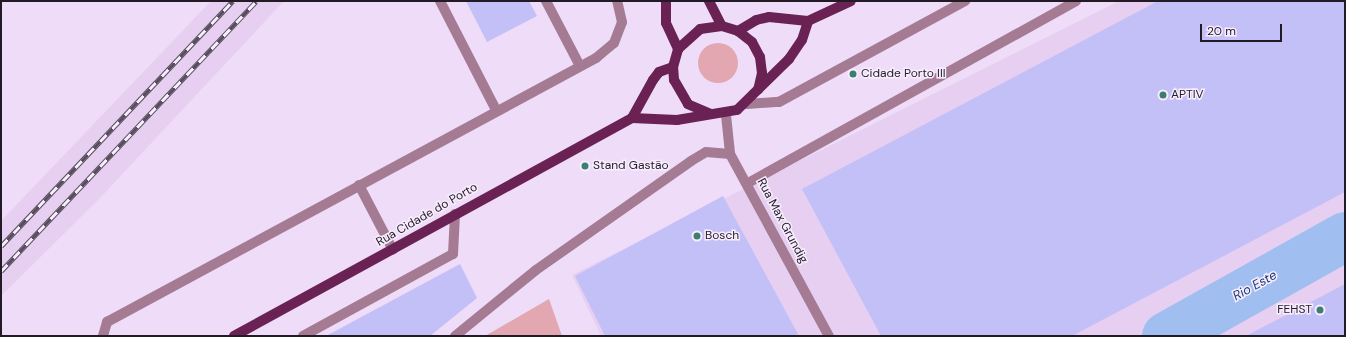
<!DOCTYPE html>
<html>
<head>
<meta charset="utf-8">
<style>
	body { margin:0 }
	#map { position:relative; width:1346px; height:337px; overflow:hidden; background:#efdcf8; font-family:"DM Sans",sans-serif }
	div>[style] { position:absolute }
	.built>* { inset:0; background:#e6cff1 }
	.green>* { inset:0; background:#e2a7b0 }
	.round { border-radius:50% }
	.river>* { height:49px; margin:-24.5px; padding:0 24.5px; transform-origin:24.5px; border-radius:24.5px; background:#a0beef }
	.building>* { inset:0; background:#c3bff7 }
	.minor>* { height:10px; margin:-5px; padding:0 5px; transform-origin:5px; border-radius:5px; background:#a57b94 }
	.major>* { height:10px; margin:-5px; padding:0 5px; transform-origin:5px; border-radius:5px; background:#692253 }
	.rail>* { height:4.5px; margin-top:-2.25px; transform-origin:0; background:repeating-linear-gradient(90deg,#f8edfe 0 9px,#574d5c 0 18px); box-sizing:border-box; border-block:1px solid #574d5c }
	.dots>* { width:11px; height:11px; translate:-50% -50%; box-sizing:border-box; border:2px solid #f8edfe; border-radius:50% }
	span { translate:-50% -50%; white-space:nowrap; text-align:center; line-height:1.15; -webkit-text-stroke:3px #f8edfe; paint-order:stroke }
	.poi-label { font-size:12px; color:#221b25 }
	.left { translate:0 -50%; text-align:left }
	.right { translate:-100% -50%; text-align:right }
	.street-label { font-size:12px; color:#221b25 }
	.water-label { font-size:13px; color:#183b75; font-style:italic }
	.frame { position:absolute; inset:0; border:2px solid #221b25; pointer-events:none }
	.scale { position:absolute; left:1200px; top:24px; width:82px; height:18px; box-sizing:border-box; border:2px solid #221b25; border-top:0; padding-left:5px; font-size:12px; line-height:14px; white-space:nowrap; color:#221b25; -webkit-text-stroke:3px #f8edfe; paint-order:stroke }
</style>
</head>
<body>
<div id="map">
	<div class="built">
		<div style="clip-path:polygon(211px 1px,284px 1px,99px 199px,1px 296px,1px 221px)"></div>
		<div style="clip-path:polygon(1119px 1px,1345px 1px,1345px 336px,601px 336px,572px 275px)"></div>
	</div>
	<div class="green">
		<div class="round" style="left:698px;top:43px;width:40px;height:40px"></div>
		<div style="clip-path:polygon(549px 299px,562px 336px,485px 336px)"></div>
	</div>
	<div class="river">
		<div style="left:1166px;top:336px;width:205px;rotate:-29.2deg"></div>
	</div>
	<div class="building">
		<div style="clip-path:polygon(466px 1px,529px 1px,537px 16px,487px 42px)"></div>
		<div style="clip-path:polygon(1158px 1px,1345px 1px,1345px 192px,1072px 336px,881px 336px,802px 189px)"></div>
		<div style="clip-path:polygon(723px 196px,799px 336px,605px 336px,575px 276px)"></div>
		<div style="clip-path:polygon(460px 264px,477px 298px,430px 336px,326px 336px)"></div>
		<div style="clip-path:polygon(1345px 284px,1345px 336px,1246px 336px)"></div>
	</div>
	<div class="minor">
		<div style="left:440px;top:1px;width:123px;rotate:62.8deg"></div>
		<div style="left:546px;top:1px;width:73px;rotate:62.4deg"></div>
		<div style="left:747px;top:104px;width:32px;rotate:-4deg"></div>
		<div style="left:779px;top:102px;width:212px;rotate:-28.5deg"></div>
		<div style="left:726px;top:115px;width:39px;rotate:84deg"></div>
		<div style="left:730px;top:154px;width:207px;rotate:61.5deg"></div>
		<div style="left:748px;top:183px;width:375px;rotate:-29deg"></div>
		<div style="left:359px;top:185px;width:73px;rotate:62.4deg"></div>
		<div style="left:103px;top:336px;width:15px;rotate:-74deg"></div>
		<div style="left:107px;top:322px;width:556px;rotate:-28.36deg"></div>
		<div style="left:596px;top:58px;width:23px;rotate:-40deg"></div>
		<div style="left:614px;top:43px;width:22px;rotate:-69deg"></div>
		<div style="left:622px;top:22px;width:22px;rotate:-103deg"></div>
		<div style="left:303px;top:336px;width:171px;rotate:-28.7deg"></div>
		<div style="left:453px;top:254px;width:40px;rotate:-87.1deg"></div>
		<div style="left:455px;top:336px;width:104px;rotate:-39.2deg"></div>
		<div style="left:536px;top:270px;width:189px;rotate:-35.1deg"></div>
		<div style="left:691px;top:161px;width:17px;rotate:-31deg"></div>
		<div style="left:706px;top:152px;width:24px;rotate:5deg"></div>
	</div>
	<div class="major">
		<div style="left:666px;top:1px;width:22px;rotate:90deg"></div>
		<div style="left:666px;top:23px;width:29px;rotate:65deg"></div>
		<div style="left:709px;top:1px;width:28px;rotate:63deg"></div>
		<div style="left:738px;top:31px;width:21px;rotate:-31deg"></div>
		<div style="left:756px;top:20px;width:13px;rotate:-13deg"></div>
		<div style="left:769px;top:17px;width:39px;rotate:6deg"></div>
		<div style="left:808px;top:21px;width:47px;rotate:-24.9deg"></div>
		<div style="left:711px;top:114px;width:25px;rotate:-157deg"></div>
		<div style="left:688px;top:104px;width:28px;rotate:-120deg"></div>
		<div style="left:674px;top:80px;width:13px;rotate:-94deg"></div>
		<div style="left:673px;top:67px;width:19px;rotate:-74deg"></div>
		<div style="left:678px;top:49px;width:30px;rotate:-42deg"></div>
		<div style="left:700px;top:29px;width:22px;rotate:-8deg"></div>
		<div style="left:722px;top:26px;width:17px;rotate:17deg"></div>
		<div style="left:738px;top:31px;width:18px;rotate:38deg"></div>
		<div style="left:752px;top:42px;width:17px;rotate:62deg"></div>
		<div style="left:760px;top:57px;width:16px;rotate:83deg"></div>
		<div style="left:762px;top:73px;width:17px;rotate:103deg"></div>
		<div style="left:632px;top:118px;width:43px;rotate:-61.1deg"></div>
		<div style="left:653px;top:80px;width:10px;rotate:-53deg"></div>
		<div style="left:659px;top:72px;width:15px;rotate:-20deg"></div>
		<div style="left:234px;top:336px;width:454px;rotate:-28.7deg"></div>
		<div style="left:632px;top:118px;width:45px;rotate:2.5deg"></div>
		<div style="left:677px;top:120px;width:61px;rotate:-9.5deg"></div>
		<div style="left:737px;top:110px;width:73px;rotate:-44.4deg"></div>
		<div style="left:789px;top:59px;width:23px;rotate:-56deg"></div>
		<div style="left:802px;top:40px;width:20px;rotate:-72deg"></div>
	</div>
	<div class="rail">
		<div style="left:1px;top:246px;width:337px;rotate:-46.6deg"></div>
		<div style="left:1px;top:271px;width:371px;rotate:-46.6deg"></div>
	</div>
	<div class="dots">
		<div style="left:853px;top:74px;background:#3c7e70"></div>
		<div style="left:1163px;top:95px;background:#3c7e70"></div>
		<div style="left:585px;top:166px;background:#3c7e70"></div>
		<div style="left:697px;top:236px;background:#3c7e70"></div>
		<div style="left:1320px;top:310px;background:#3c7e70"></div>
	</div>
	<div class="poi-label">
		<span class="left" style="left:861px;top:74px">Cidade Porto III</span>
		<span class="left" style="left:1171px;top:95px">APTIV</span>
		<span class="left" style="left:593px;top:166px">Stand Gastāo</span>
		<span class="left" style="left:705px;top:236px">Bosch</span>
		<span class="right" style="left:1312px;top:310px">FEHST</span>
	</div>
	<div class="street-label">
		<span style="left:427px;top:215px;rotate:-30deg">Rua Cidade do Porto</span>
		<span style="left:782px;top:221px;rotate:62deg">Rua Max Grundig</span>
	</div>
	<div class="water-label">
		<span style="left:1255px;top:286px;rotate:-29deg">Rio Este</span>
	</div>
	<div class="frame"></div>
	<div class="scale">20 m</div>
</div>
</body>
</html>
